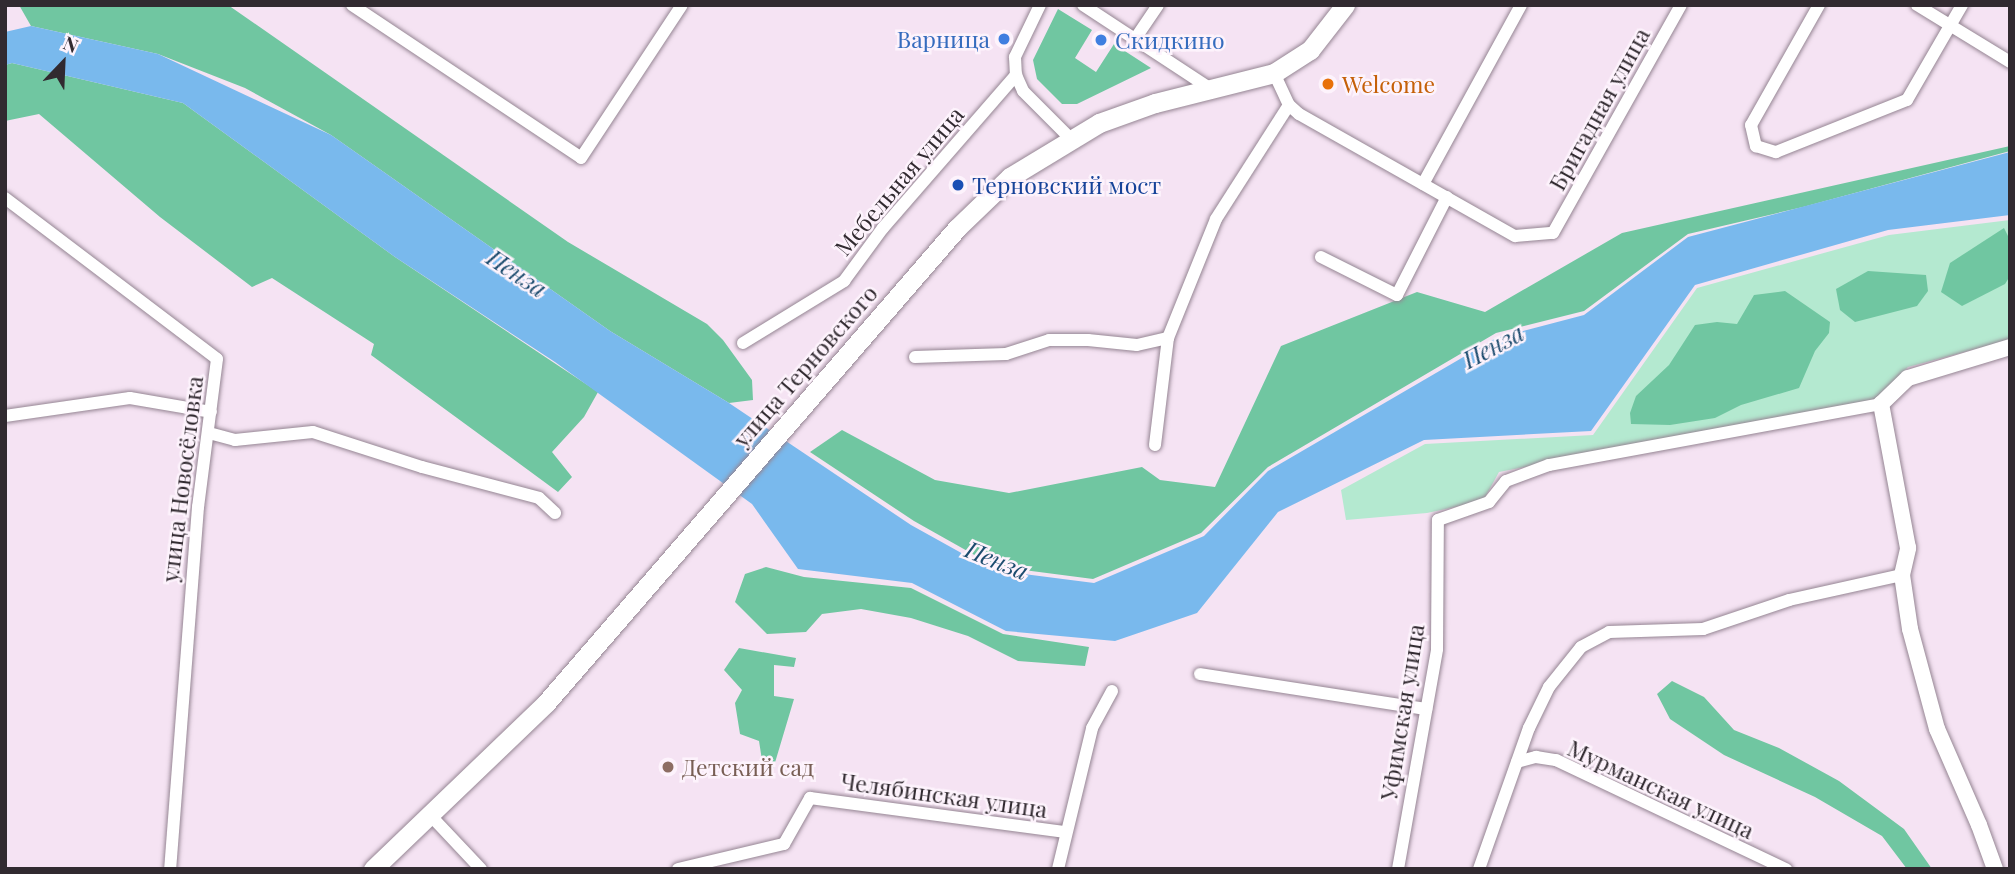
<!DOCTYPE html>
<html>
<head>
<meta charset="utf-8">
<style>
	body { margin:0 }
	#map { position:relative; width:2015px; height:874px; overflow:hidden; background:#f5e3f3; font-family:"Playfair Display",serif }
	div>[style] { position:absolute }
	.green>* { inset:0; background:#b4e9d0 }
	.forest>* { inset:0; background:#70c6a1 }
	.water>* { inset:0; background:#79b9ed }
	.roads { filter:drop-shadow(0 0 2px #958593) drop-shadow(0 0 2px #958593) }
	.street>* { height:12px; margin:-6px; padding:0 6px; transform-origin:6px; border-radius:6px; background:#fff }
	.secondary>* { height:16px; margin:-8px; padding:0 8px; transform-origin:8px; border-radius:8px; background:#fff }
	.primary>* { height:19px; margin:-9.5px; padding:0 9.5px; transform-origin:9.5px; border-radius:9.5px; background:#fff }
	.dots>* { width:19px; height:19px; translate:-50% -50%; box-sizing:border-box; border:4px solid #fdf3fc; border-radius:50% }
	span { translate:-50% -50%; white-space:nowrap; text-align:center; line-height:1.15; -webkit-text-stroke:5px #fdf3fc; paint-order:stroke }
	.shop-label { font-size:23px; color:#366cbe }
	.right { translate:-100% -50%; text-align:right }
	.left { translate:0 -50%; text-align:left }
	.food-label { font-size:23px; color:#c56008 }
	.street-label { font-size:23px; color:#312a30 }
	.transit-label { font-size:23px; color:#164399 }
	.education-label { font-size:23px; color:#785e54 }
	.water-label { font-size:24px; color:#1d4c6f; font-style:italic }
	.frame { position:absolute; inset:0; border:7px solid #312a30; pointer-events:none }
	.north { position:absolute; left:28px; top:28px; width:70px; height:70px; -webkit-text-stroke:5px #fdf3fc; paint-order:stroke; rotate:23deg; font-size:19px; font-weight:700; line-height:28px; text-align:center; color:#312a30 }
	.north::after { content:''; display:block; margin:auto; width:24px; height:32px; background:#312a30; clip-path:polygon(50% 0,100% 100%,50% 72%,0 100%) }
</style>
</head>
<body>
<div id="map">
	<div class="green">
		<div style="clip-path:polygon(2010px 220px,2010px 340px,1908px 367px,1877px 399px,1499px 472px,1483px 501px,1427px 513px,1346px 520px,1341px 490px,1425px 444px,1593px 435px,1697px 288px,1889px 235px)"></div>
	</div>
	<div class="forest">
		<div style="clip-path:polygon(19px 5px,228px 5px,568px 242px,707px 324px,723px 340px,752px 380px,753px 400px,729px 403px,610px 331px,331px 135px,245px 88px,158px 54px,31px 26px)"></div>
		<div style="clip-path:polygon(1058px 9px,1092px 30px,1075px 58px,1096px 72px,1114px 44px,1151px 68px,1077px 104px,1062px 104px,1037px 79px,1033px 60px)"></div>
		<div style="clip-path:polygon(12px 63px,183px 103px,395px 257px,598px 392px,584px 417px,552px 452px,572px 477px,558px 492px,371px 355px,374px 344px,272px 278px,252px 287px,160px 217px,39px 114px,5px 121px,5px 65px)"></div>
		<div style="clip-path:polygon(2010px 146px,2010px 151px,1803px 207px,1688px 234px,1584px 311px,1496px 333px,1268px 467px,1201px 533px,1093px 579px,994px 566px,914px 521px,810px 452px,842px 430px,935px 480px,1009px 493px,1142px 467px,1160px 480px,1215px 487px,1281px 346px,1417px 292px,1485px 312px,1622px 233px)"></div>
		<div style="clip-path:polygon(2004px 228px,2010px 240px,2010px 276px,2005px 284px,1962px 306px,1941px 292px,1950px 263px)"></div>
		<div style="clip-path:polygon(1868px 271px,1926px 275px,1928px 291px,1917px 306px,1855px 322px,1840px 310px,1836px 289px)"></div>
		<div style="clip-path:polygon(1785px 291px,1830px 322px,1829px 333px,1815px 351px,1799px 388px,1741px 405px,1715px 418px,1670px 425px,1631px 424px,1630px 413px,1636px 396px,1669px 365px,1695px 325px,1717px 322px,1737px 324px,1754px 295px)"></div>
		<div style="clip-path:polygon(766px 567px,804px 577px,911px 588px,1003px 634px,1089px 647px,1085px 666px,1018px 661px,968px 636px,911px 618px,861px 609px,822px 614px,806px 632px,767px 634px,735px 602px,745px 574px)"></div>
		<div style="clip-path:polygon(739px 648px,796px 658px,794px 667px,774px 665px,774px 696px,794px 699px,771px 776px,764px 773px,759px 741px,740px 734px,735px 703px,742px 690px,724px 670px)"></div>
		<div style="clip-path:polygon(1672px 681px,1704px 697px,1734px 730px,1779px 748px,1839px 781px,1904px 829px,1932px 869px,1907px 869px,1882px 836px,1815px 797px,1724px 755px,1670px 719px,1657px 694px)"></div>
	</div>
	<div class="water">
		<div style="clip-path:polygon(31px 26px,158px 54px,331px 135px,610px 331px,729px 403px,911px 525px,992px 570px,1094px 583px,1204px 536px,1268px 471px,1496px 338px,1584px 315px,1688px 237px,2010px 152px,2010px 215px,1888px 230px,1695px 285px,1591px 431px,1424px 440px,1278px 512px,1197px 613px,1115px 641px,1006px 631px,912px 583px,798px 569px,752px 504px,555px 362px,395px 257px,183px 103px,12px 63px,5px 65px,5px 32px)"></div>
	</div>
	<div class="roads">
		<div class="street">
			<div style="left:352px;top:5px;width:275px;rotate:33.7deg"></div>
			<div style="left:581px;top:158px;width:183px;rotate:-56.6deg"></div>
			<div style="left:1040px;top:5px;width:58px;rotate:115.7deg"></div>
			<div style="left:1015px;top:57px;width:18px;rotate:87deg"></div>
			<div style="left:1016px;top:75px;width:17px;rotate:66deg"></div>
			<div style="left:1023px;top:91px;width:66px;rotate:45deg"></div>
			<div style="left:1083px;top:5px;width:153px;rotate:33.3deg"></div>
			<div style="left:1819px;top:5px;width:138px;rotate:119.5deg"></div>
			<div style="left:1751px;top:125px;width:22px;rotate:77deg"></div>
			<div style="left:1756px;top:146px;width:21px;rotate:17deg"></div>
			<div style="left:1776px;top:152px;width:141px;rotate:-21.7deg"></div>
			<div style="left:1907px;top:100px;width:110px;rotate:-59.9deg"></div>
			<div style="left:1917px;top:5px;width:109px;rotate:31.5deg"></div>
			<div style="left:1135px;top:39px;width:41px;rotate:-55.9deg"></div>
			<div style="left:1274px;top:73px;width:35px;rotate:65deg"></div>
			<div style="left:1289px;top:105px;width:13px;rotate:42deg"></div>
			<div style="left:1299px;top:114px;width:248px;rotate:29.5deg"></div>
			<div style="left:1515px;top:236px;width:38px;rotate:-5deg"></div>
			<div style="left:1553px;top:233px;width:261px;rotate:-60.7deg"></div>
			<div style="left:1423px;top:184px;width:204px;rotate:-61.3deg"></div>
			<div style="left:5px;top:198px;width:266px;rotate:37.2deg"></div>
			<div style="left:217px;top:359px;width:149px;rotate:97.3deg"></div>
			<div style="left:198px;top:507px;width:363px;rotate:94.4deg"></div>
			<div style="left:1321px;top:257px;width:85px;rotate:26.6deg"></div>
			<div style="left:1397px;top:295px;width:110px;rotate:-63deg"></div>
			<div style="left:743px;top:343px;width:119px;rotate:-31.5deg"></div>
			<div style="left:844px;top:281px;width:66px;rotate:-53.7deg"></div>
			<div style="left:883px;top:228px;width:203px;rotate:-49deg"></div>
			<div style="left:915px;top:357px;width:91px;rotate:-1.9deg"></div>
			<div style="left:1006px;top:354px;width:45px;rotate:-18deg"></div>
			<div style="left:1049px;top:340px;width:39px"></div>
			<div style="left:1088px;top:340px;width:49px;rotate:5.8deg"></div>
			<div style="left:1137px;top:345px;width:32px;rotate:-13deg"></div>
			<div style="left:5px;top:416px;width:126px;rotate:-8.2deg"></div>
			<div style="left:130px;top:398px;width:82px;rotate:9.8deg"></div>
			<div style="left:209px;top:433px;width:27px;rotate:15deg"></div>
			<div style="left:235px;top:440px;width:78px;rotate:-5.9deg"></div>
			<div style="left:313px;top:432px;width:114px;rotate:17.8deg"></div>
			<div style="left:422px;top:467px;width:121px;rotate:14.8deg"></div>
			<div style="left:539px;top:498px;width:22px;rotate:43deg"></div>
			<div style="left:1155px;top:445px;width:108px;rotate:-83.1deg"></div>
			<div style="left:1168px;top:338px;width:128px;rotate:-68deg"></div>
			<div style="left:1216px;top:219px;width:135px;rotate:-57.4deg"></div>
			<div style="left:1200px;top:674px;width:229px;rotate:8.8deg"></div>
			<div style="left:1517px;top:762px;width:20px;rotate:-15deg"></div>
			<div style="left:1536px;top:757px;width:20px;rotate:9deg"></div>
			<div style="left:1556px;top:760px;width:255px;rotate:25.4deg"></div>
			<div style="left:431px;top:816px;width:73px;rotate:46.7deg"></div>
			<div style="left:678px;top:869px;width:109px;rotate:-13.3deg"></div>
			<div style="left:784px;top:844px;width:53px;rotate:-60.5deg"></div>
			<div style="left:810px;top:798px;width:258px;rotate:7.6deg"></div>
			<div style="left:1058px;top:869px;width:145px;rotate:-76.4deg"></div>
			<div style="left:1092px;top:728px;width:42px;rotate:-61.6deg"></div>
			<div style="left:1398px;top:869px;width:223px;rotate:-79.9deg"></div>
			<div style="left:1437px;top:649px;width:129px;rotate:-89.6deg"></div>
			<div style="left:1438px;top:520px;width:54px;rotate:-19.4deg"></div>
			<div style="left:1489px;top:502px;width:27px;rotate:-51deg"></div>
			<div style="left:1506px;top:481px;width:46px;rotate:-20.4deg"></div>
			<div style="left:1549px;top:465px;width:338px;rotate:-10.4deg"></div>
			<div style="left:1479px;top:869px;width:150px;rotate:-70.5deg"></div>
			<div style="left:1529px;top:728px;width:46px;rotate:-64deg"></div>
			<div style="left:1549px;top:687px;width:51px;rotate:-51.3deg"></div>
			<div style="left:1581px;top:647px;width:32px;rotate:-28deg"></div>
			<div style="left:1609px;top:632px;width:94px;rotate:-1.8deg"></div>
			<div style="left:1703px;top:629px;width:91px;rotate:-18.6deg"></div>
			<div style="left:1789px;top:600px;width:116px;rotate:-12.5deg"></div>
		</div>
		<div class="secondary">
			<div style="left:1995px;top:869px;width:47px;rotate:-110deg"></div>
			<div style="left:1979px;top:825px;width:105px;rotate:-113.6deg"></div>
			<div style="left:1937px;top:729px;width:104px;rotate:-105.1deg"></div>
			<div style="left:1910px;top:629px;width:55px;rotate:-98.4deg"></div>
			<div style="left:1902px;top:575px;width:28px;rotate:-77deg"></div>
			<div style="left:1908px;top:548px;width:147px;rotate:-100.6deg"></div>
			<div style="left:1881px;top:404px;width:37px;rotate:-44deg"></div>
			<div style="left:1908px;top:378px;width:107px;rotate:-16.9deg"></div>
		</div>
		<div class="primary">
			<div style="left:373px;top:869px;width:240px;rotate:-43.8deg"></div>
			<div style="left:546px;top:703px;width:628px;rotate:-49.13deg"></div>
			<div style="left:957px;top:228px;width:74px;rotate:-43.9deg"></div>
			<div style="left:1010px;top:177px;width:104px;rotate:-31.2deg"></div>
			<div style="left:1099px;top:123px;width:59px;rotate:-19.7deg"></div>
			<div style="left:1155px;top:103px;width:123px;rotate:-14.1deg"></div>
			<div style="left:1274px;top:73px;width:43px;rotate:-32.6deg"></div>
			<div style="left:1310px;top:50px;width:57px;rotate:-52.1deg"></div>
		</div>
	</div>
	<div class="dots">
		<div style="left:1004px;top:39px;background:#3f7fe0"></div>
		<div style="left:1101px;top:40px;background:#3f7fe0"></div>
		<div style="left:1328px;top:84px;background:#e8710a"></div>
		<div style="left:958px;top:185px;background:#1a4fb4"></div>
		<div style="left:668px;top:767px;background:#8d6e63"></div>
	</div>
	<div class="shop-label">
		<span class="right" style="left:990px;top:39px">Варница</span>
		<span class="left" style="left:1115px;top:40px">Скидкино</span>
	</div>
	<div class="food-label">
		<span class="left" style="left:1342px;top:84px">Welcome</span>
	</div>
	<div class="street-label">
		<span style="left:1599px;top:109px;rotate:-61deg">Бригадная улица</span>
		<span style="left:899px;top:181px;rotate:-50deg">Мебельная улица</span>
		<span style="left:805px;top:366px;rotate:-49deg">улица Терновского</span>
		<span style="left:182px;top:479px;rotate:-83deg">улица Новосёловка</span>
		<span style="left:1402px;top:712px;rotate:-81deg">Уфимская улица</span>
		<span style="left:1661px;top:789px;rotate:25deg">Мурманская улица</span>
		<span style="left:944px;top:795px;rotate:8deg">Челябинская улица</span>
	</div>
	<div class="transit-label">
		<span class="left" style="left:972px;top:185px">Терновский мост</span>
	</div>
	<div class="education-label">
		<span class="left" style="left:682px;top:767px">Детский сад</span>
	</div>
	<div class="water-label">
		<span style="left:517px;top:273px;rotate:34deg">Пенза</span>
		<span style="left:1493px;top:346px;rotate:-28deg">Пенза</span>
		<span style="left:997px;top:560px;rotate:22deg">Пенза</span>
	</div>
	<div class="frame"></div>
	<div class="north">N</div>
</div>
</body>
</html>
